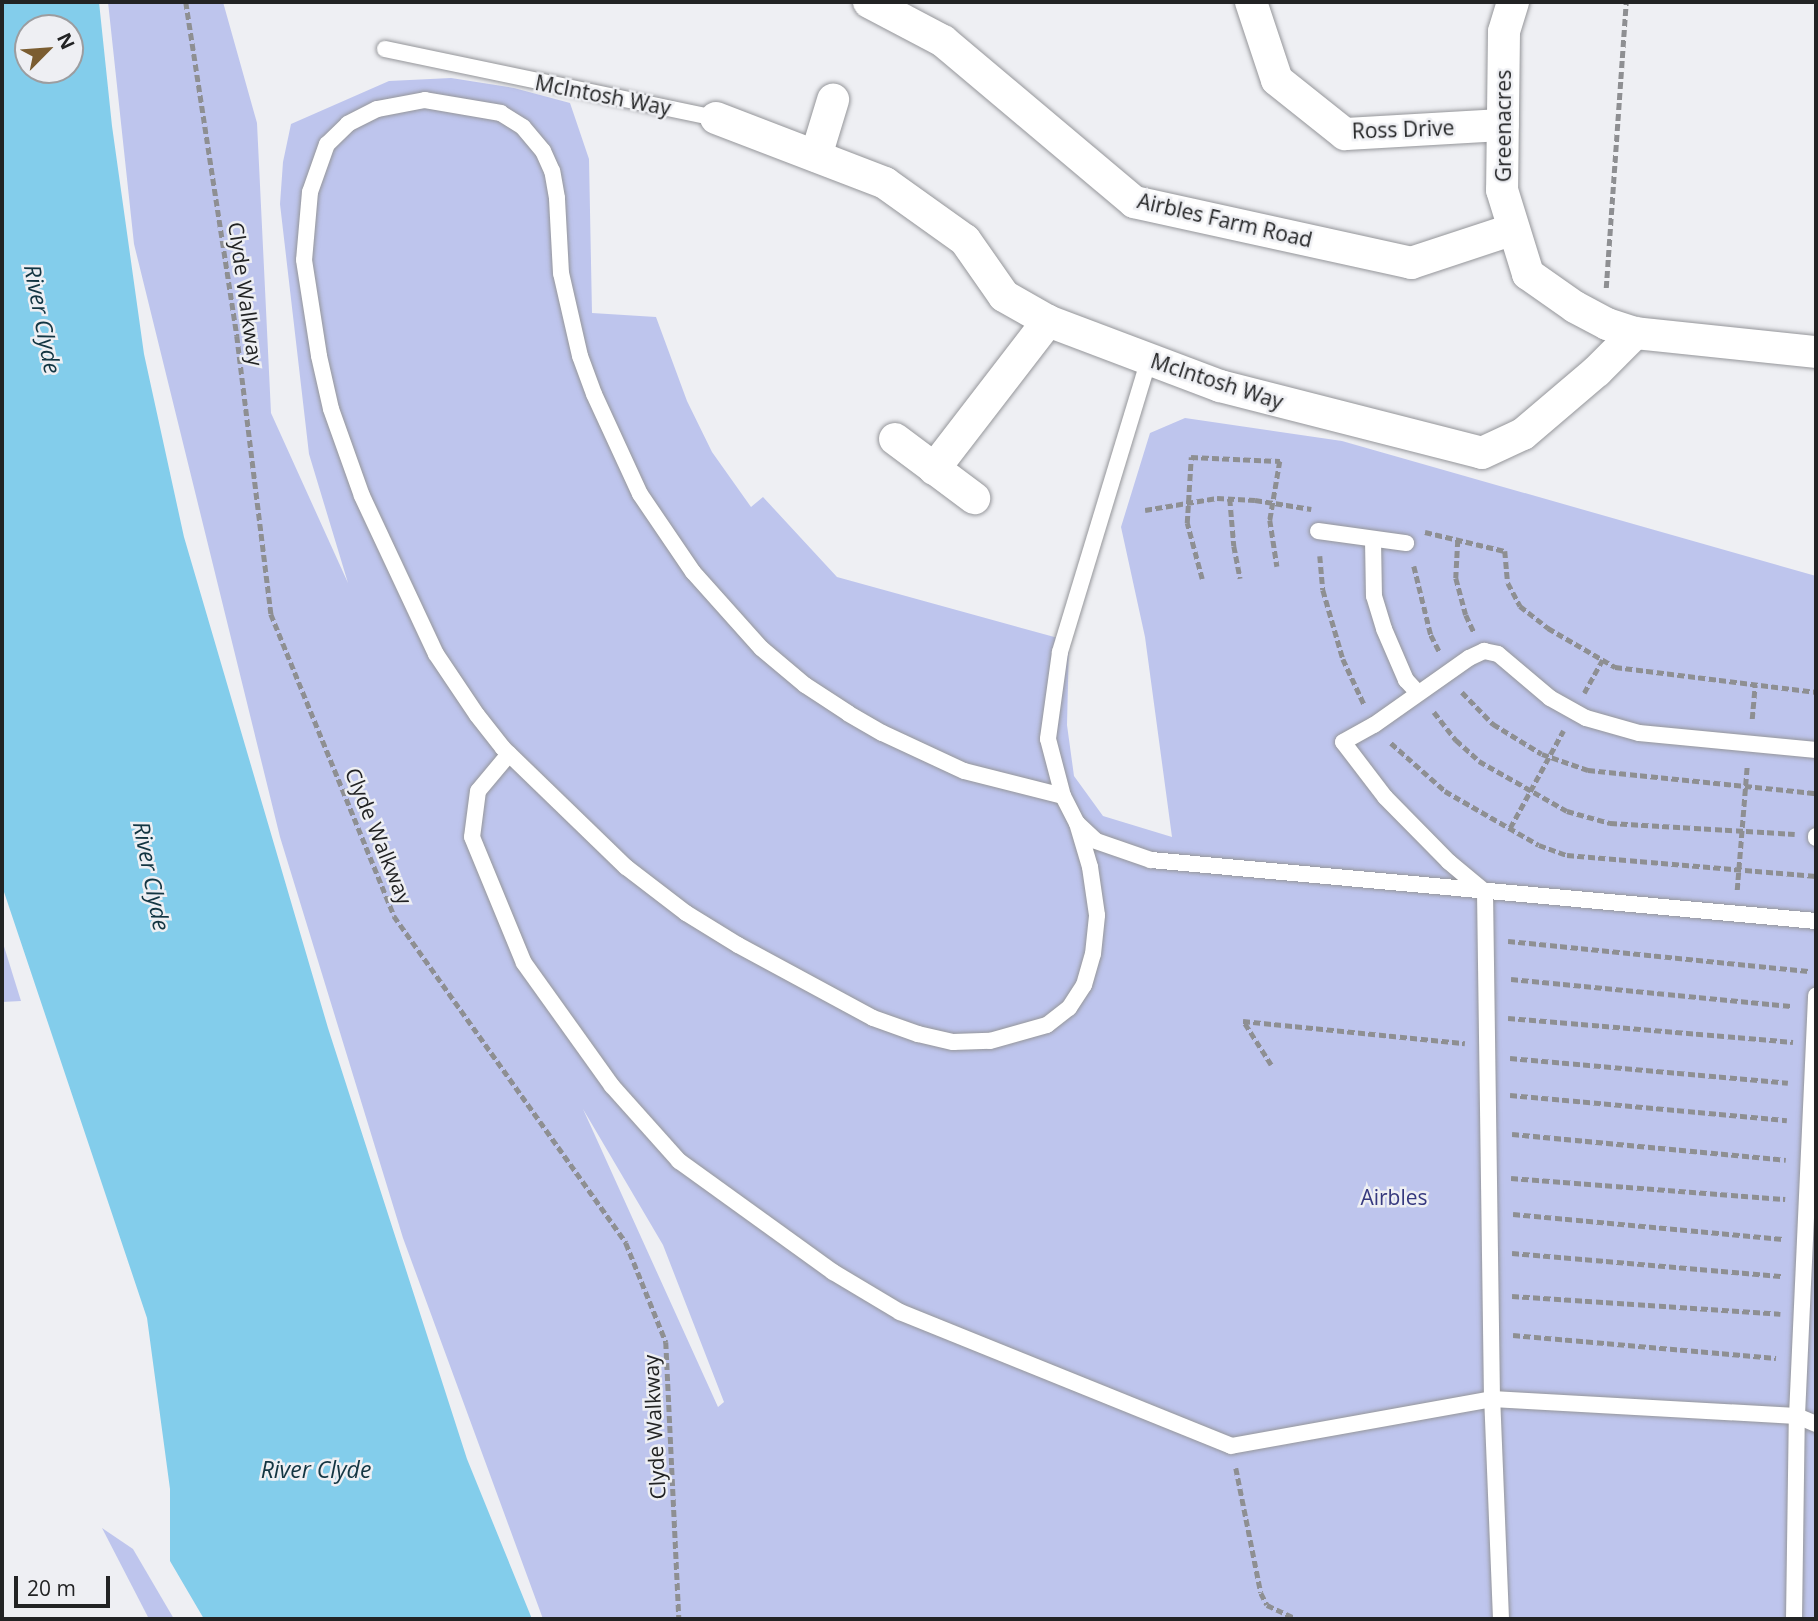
<!DOCTYPE html>
<style>
body{margin:0}
#map{position:relative;width:1818px;height:1621px;overflow:hidden;background:#eeeff3;font-family:"Open Sans",sans-serif}
div>[style]{position:absolute}
.green>*{inset:0;background:#bec5ed}
.water>*{inset:0;background:#83cdeb}
.path>*{height:4.5px;margin-top:-2.25px;transform-origin:0;background:repeating-linear-gradient(90deg,#8e8f92 0 7px,transparent 0 10.5px)}
.roads{filter:drop-shadow(0 0 2px #95969a) drop-shadow(0 0 2px #95969a)}
.service>*{height:16px;margin:-8px;padding:0 8px;transform-origin:8px;border-radius:8px;background:#fff}
.minor>*{height:32px;margin:-16px;padding:0 16px;transform-origin:16px;border-radius:16px;background:#fff}
span{translate:-50% -50%;white-space:nowrap;text-align:center;line-height:1.15;-webkit-text-stroke:5px #eeeff3;paint-order:stroke}
.street-label{font-size:21px;color:#222324}
.park-label{font-size:21px;color:#36397e}
.water-label{font-size:23px;color:#123542;font-style:italic}
.frame{position:absolute;inset:0;border:4px solid #222324;pointer-events:none}
.north{position:absolute;left:14px;top:14px;width:70px;height:70px;box-sizing:border-box;background:#eeeff3;border:2px solid #9c9da0;border-radius:50%;rotate:65deg;font-size:19px;font-weight:700;line-height:28px;text-align:center;color:#222324}
.north::after{content:'';display:block;margin:auto;width:24px;height:32px;background:#7b5d31;clip-path:polygon(50% 0,100% 100%,50% 72%,0 100%)}
.scale{position:absolute;left:14px;top:1576px;width:96px;height:32px;box-sizing:border-box;border:4px solid #222324;border-top:0;padding-left:9px;font-size:21px;line-height:24px;white-space:nowrap;color:#222324;-webkit-text-stroke:5px #eeeff3;paint-order:stroke}
</style>
<div id="map">
<div class="green">
<div style="clip-path:polygon(evenodd,108px 2px,223px 2px,257px 123px,271px 413px,348px 583px,309px 454px,280px 204px,283px 162px,291px 124px,389px 81px,451px 78px,514px 88px,570px 103px,589px 159px,592px 313px,656px 317px,687px 401px,712px 452px,751px 507px,763px 497px,837px 577px,1069px 641px,1067px 725px,1074px 776px,1103px 816px,1172px 837px,1145px 637px,1121px 527px,1150px 433px,1185px 418px,1342px 441px,1816px 576px,1816px 1619px,543px 1619px,403px 1238px,280px 837px,134px 244px,108px 2px,583px 1109px,663px 1245px,724px 1402px,718px 1407px,583px 1109px)"></div>
<div style="clip-path:polygon(2px 940px,21px 1001px,2px 1002px)"></div>
<div style="clip-path:polygon(102px 1528px,133px 1549px,174px 1619px,149px 1619px)"></div>
</div>
<div class="water">
<div style="clip-path:polygon(evenodd,2px 2px,99px 2px,112px 126px,144px 354px,184px 537px,328px 1028px,467px 1459px,532px 1619px,204px 1619px,170px 1561px,170px 1489px,147px 1318px,2px 886px,2px 2px,28px 28px,70px 28px,70px 70px,28px 70px,28px 28px)"></div>
</div>
<div class="path">
<div style="left:186px;top:2px;width:338px;rotate:81.3deg"></div>
<div style="left:237px;top:336px;width:280px;rotate:83deg"></div>
<div style="left:271px;top:614px;width:326px;rotate:67.8deg"></div>
<div style="left:394px;top:916px;width:401px;rotate:54.6deg"></div>
<div style="left:626px;top:1243px;width:107px;rotate:68deg"></div>
<div style="left:666px;top:1342px;width:277px;rotate:87.3deg"></div>
<div style="left:1606px;top:288px;width:287px;rotate:-86deg"></div>
<div style="left:1230px;top:499px;width:47px;rotate:85.1deg"></div>
<div style="left:1234px;top:546px;width:33px;rotate:79deg"></div>
<div style="left:1145px;top:510px;width:73px;rotate:-9.5deg"></div>
<div style="left:1217px;top:498px;width:38px;rotate:3deg"></div>
<div style="left:1255px;top:500px;width:57px;rotate:9.1deg"></div>
<div style="left:1425px;top:532px;width:82px;rotate:13.4deg"></div>
<div style="left:1505px;top:551px;width:32px;rotate:85deg"></div>
<div style="left:1508px;top:583px;width:26px;rotate:62deg"></div>
<div style="left:1520px;top:606px;width:36px;rotate:38deg"></div>
<div style="left:1548px;top:628px;width:78px;rotate:30.2deg"></div>
<div style="left:1615px;top:667px;width:203px;rotate:7.1deg"></div>
<div style="left:1458px;top:540px;width:38px;rotate:93deg"></div>
<div style="left:1456px;top:578px;width:38px;rotate:75deg"></div>
<div style="left:1466px;top:615px;width:19px;rotate:65deg"></div>
<div style="left:1320px;top:556px;width:34px;rotate:85deg"></div>
<div style="left:1323px;top:590px;width:72px;rotate:73.8deg"></div>
<div style="left:1343px;top:659px;width:50px;rotate:65deg"></div>
<div style="left:1414px;top:566px;width:71px;rotate:76.2deg"></div>
<div style="left:1431px;top:635px;width:18px;rotate:63deg"></div>
<div style="left:1202px;top:579px;width:58px;rotate:-105deg"></div>
<div style="left:1187px;top:523px;width:66px;rotate:-86.5deg"></div>
<div style="left:1191px;top:457px;width:89px;rotate:2.6deg"></div>
<div style="left:1280px;top:461px;width:60px;rotate:99.6deg"></div>
<div style="left:1270px;top:520px;width:47px;rotate:81.3deg"></div>
<div style="left:1462px;top:692px;width:45px;rotate:45.9deg"></div>
<div style="left:1493px;top:724px;width:57px;rotate:31.5deg"></div>
<div style="left:1542px;top:754px;width:49px;rotate:19.2deg"></div>
<div style="left:1588px;top:770px;width:229px;rotate:5.8deg"></div>
<div style="left:1584px;top:693px;width:38px;rotate:-61deg"></div>
<div style="left:1434px;top:712px;width:36px;rotate:52deg"></div>
<div style="left:1456px;top:740px;width:31px;rotate:42deg"></div>
<div style="left:1479px;top:761px;width:101px;rotate:29.6deg"></div>
<div style="left:1567px;top:811px;width:45px;rotate:15.6deg"></div>
<div style="left:1610px;top:823px;width:185px;rotate:3.4deg"></div>
<div style="left:1752px;top:719px;width:34px;rotate:-85deg"></div>
<div style="left:1391px;top:743px;width:72px;rotate:41.6deg"></div>
<div style="left:1445px;top:791px;width:108px;rotate:29.9deg"></div>
<div style="left:1539px;top:845px;width:30px;rotate:20deg"></div>
<div style="left:1567px;top:855px;width:250px;rotate:4.8deg"></div>
<div style="left:1510px;top:828px;width:111px;rotate:-61.3deg"></div>
<div style="left:1737px;top:890px;width:124px;rotate:-85.4deg"></div>
<div style="left:1508px;top:941px;width:302px;rotate:5.7deg"></div>
<div style="left:1511px;top:979px;width:281px;rotate:5.5deg"></div>
<div style="left:1508px;top:1018px;width:286px;rotate:4.8deg"></div>
<div style="left:1510px;top:1058px;width:279px;rotate:5.1deg"></div>
<div style="left:1271px;top:1065px;width:52px;rotate:-122.5deg"></div>
<div style="left:1243px;top:1021px;width:223px;rotate:5.7deg"></div>
<div style="left:1510px;top:1095px;width:278px;rotate:5.2deg"></div>
<div style="left:1512px;top:1134px;width:275px;rotate:5.4deg"></div>
<div style="left:1511px;top:1178px;width:275px;rotate:4.4deg"></div>
<div style="left:1513px;top:1214px;width:271px;rotate:5.3deg"></div>
<div style="left:1512px;top:1253px;width:271px;rotate:4.9deg"></div>
<div style="left:1512px;top:1296px;width:269px;rotate:3.8deg"></div>
<div style="left:1513px;top:1335px;width:264px;rotate:5deg"></div>
<div style="left:1236px;top:1468px;width:127px;rotate:78.7deg"></div>
<div style="left:1261px;top:1593px;width:13px;rotate:63deg"></div>
<div style="left:1267px;top:1605px;width:33px;rotate:25deg"></div>
</div>
<div class="roads">
<div class="service">
<div style="left:385px;top:49px;width:338px;rotate:11.8deg"></div>
<div style="left:1149px;top:359px;width:306px;rotate:106.9deg"></div>
<div style="left:1060px;top:652px;width:88px;rotate:97.9deg"></div>
<div style="left:1048px;top:739px;width:59px;rotate:75.3deg"></div>
<div style="left:1063px;top:796px;width:30px;rotate:63deg"></div>
<div style="left:1077px;top:823px;width:26px;rotate:43deg"></div>
<div style="left:1096px;top:841px;width:58px;rotate:19.1deg"></div>
<div style="left:1151px;top:860px;width:668px;rotate:5.24deg"></div>
<div style="left:1318px;top:531px;width:89px;rotate:7.8deg"></div>
<div style="left:1373px;top:540px;width:56px;rotate:89deg"></div>
<div style="left:1374px;top:596px;width:34px;rotate:73deg"></div>
<div style="left:1384px;top:629px;width:56px;rotate:66.7deg"></div>
<div style="left:1406px;top:680px;width:18px;rotate:47deg"></div>
<div style="left:509px;top:754px;width:48px;rotate:130deg"></div>
<div style="left:478px;top:791px;width:46px;rotate:97.4deg"></div>
<div style="left:472px;top:837px;width:136px;rotate:67.6deg"></div>
<div style="left:524px;top:963px;width:151px;rotate:54.4deg"></div>
<div style="left:612px;top:1086px;width:101px;rotate:48.2deg"></div>
<div style="left:679px;top:1161px;width:190px;rotate:35.8deg"></div>
<div style="left:833px;top:1272px;width:78px;rotate:30.8deg"></div>
<div style="left:900px;top:1312px;width:357px;rotate:22deg"></div>
<div style="left:1231px;top:1446px;width:265px;rotate:-10.2deg"></div>
<div style="left:1492px;top:1399px;width:305px;rotate:3.2deg"></div>
<div style="left:1797px;top:1416px;width:21px;rotate:23deg"></div>
<div style="left:1063px;top:796px;width:102px;rotate:-165.8deg"></div>
<div style="left:964px;top:771px;width:90px;rotate:-155.1deg"></div>
<div style="left:882px;top:733px;width:39px;rotate:-150deg"></div>
<div style="left:848px;top:713px;width:51px;rotate:-146.9deg"></div>
<div style="left:805px;top:685px;width:57px;rotate:-139.9deg"></div>
<div style="left:761px;top:648px;width:102px;rotate:-131.8deg"></div>
<div style="left:693px;top:572px;width:94px;rotate:-124.2deg"></div>
<div style="left:640px;top:494px;width:110px;rotate:-114.7deg"></div>
<div style="left:594px;top:394px;width:40px;rotate:-110.2deg"></div>
<div style="left:580px;top:356px;width:85px;rotate:-102.9deg"></div>
<div style="left:561px;top:273px;width:75px;rotate:-93.1deg"></div>
<div style="left:557px;top:198px;width:27px;rotate:-100deg"></div>
<div style="left:552px;top:171px;width:22px;rotate:-114deg"></div>
<div style="left:543px;top:151px;width:31px;rotate:-130deg"></div>
<div style="left:523px;top:127px;width:26px;rotate:-148deg"></div>
<div style="left:501px;top:113px;width:77px;rotate:-170.3deg"></div>
<div style="left:425px;top:100px;width:49px;rotate:169.4deg"></div>
<div style="left:377px;top:109px;width:33px;rotate:153deg"></div>
<div style="left:348px;top:124px;width:29px;rotate:136deg"></div>
<div style="left:327px;top:144px;width:51px;rotate:109.5deg"></div>
<div style="left:310px;top:192px;width:68px;rotate:95deg"></div>
<div style="left:304px;top:260px;width:97px;rotate:81.1deg"></div>
<div style="left:319px;top:356px;width:54px;rotate:77.2deg"></div>
<div style="left:331px;top:409px;width:92px;rotate:70.4deg"></div>
<div style="left:362px;top:496px;width:174px;rotate:64.9deg"></div>
<div style="left:436px;top:654px;width:73px;rotate:56.1deg"></div>
<div style="left:477px;top:715px;width:42px;rotate:51.8deg"></div>
<div style="left:503px;top:748px;width:171px;rotate:44.1deg"></div>
<div style="left:626px;top:867px;width:76px;rotate:37.5deg"></div>
<div style="left:686px;top:913px;width:61px;rotate:31.6deg"></div>
<div style="left:738px;top:945px;width:153px;rotate:28.4deg"></div>
<div style="left:873px;top:1018px;width:48px;rotate:19.6deg"></div>
<div style="left:918px;top:1034px;width:36px;rotate:13deg"></div>
<div style="left:953px;top:1042px;width:37px;rotate:-2deg"></div>
<div style="left:990px;top:1041px;width:59px;rotate:-15.7deg"></div>
<div style="left:1047px;top:1025px;width:28px;rotate:-38deg"></div>
<div style="left:1069px;top:1008px;width:27px;rotate:-57deg"></div>
<div style="left:1084px;top:985px;width:32px;rotate:-74deg"></div>
<div style="left:1093px;top:954px;width:39px;rotate:-84deg"></div>
<div style="left:1097px;top:915px;width:49px;rotate:-98.3deg"></div>
<div style="left:1090px;top:867px;width:46px;rotate:-106.5deg"></div>
<div style="left:1816px;top:836px;width:2px;rotate:90deg"></div>
<div style="left:1501px;top:1619px;width:220px;rotate:-92.3deg"></div>
<div style="left:1492px;top:1399px;width:507px;rotate:-90.79deg"></div>
<div style="left:1485px;top:892px;width:47px;rotate:-140.2deg"></div>
<div style="left:1449px;top:862px;width:91px;rotate:-134.6deg"></div>
<div style="left:1385px;top:797px;width:69px;rotate:-127.4deg"></div>
<div style="left:1343px;top:742px;width:35px;rotate:-29deg"></div>
<div style="left:1374px;top:725px;width:116px;rotate:-35.2deg"></div>
<div style="left:1469px;top:658px;width:17px;rotate:-25deg"></div>
<div style="left:1484px;top:651px;width:14px;rotate:12deg"></div>
<div style="left:1498px;top:654px;width:68px;rotate:40.2deg"></div>
<div style="left:1550px;top:698px;width:41px;rotate:29.1deg"></div>
<div style="left:1586px;top:718px;width:55px;rotate:15.8deg"></div>
<div style="left:1639px;top:733px;width:178px;rotate:5.5deg"></div>
<div style="left:1794px;top:1619px;width:203px;rotate:-89.2deg"></div>
<div style="left:1797px;top:1416px;width:421px;rotate:-87.4deg"></div>
</div>
<div class="minor">
<div style="left:869px;top:2px;width:84px;rotate:27.8deg"></div>
<div style="left:943px;top:41px;width:250px;rotate:40.1deg"></div>
<div style="left:1134px;top:202px;width:284px;rotate:12.4deg"></div>
<div style="left:1411px;top:263px;width:108px;rotate:-18.3deg"></div>
<div style="left:1251px;top:2px;width:82px;rotate:71.6deg"></div>
<div style="left:1277px;top:80px;width:87px;rotate:38.5deg"></div>
<div style="left:1345px;top:134px;width:158px;rotate:-3.3deg"></div>
<div style="left:1513px;top:2px;width:31px;rotate:107deg"></div>
<div style="left:1504px;top:32px;width:158px;rotate:90.7deg"></div>
<div style="left:1502px;top:190px;width:88px;rotate:72.8deg"></div>
<div style="left:1528px;top:274px;width:57px;rotate:35.1deg"></div>
<div style="left:1575px;top:307px;width:36px;rotate:28deg"></div>
<div style="left:1607px;top:324px;width:29px;rotate:18deg"></div>
<div style="left:1635px;top:333px;width:182px;rotate:6deg"></div>
<div style="left:716px;top:118px;width:181px;rotate:21deg"></div>
<div style="left:885px;top:183px;width:98px;rotate:35.5deg"></div>
<div style="left:965px;top:240px;width:68px;rotate:55.1deg"></div>
<div style="left:1004px;top:296px;width:51px;rotate:29.6deg"></div>
<div style="left:1048px;top:321px;width:184px;rotate:20.7deg"></div>
<div style="left:1220px;top:386px;width:270px;rotate:14.3deg"></div>
<div style="left:1482px;top:453px;width:45px;rotate:-24.9deg"></div>
<div style="left:1523px;top:434px;width:97px;rotate:-40.4deg"></div>
<div style="left:1597px;top:371px;width:54px;rotate:-45deg"></div>
<div style="left:816px;top:156px;width:59px;rotate:-73.1deg"></div>
<div style="left:895px;top:439px;width:99px;rotate:36.8deg"></div>
<div style="left:934px;top:469px;width:187px;rotate:-52.4deg"></div>
</div>
</div>
<div class="street-label">
<span style="left:603px;top:95px;rotate:11deg">McIntosh Way</span>
<span style="left:1503px;top:126px;rotate:-90deg">Greenacres</span>
<span style="left:1403px;top:129px;rotate:-2deg">Ross Drive</span>
<span style="left:1225px;top:220px;rotate:13deg">Airbles Farm Road</span>
<span style="left:246px;top:294px;rotate:82deg">Clyde Walkway</span>
<span style="left:1217px;top:381px;rotate:18deg">McIntosh Way</span>
<span style="left:379px;top:836px;rotate:68deg">Clyde Walkway</span>
<span style="left:654px;top:1427px;rotate:-93deg">Clyde Walkway</span>
</div>
<div class="park-label">
<span style="left:1394px;top:1197px">Airbles</span>
</div>
<div class="water-label">
<span style="left:43px;top:319px;rotate:79deg">River Clyde</span>
<span style="left:152px;top:876px;rotate:79deg">River Clyde</span>
<span style="left:316px;top:1469px">River Clyde</span>
</div>
<div class="frame"></div>
<div class="north">N</div>
<div class="scale">20 m</div>
</div>
